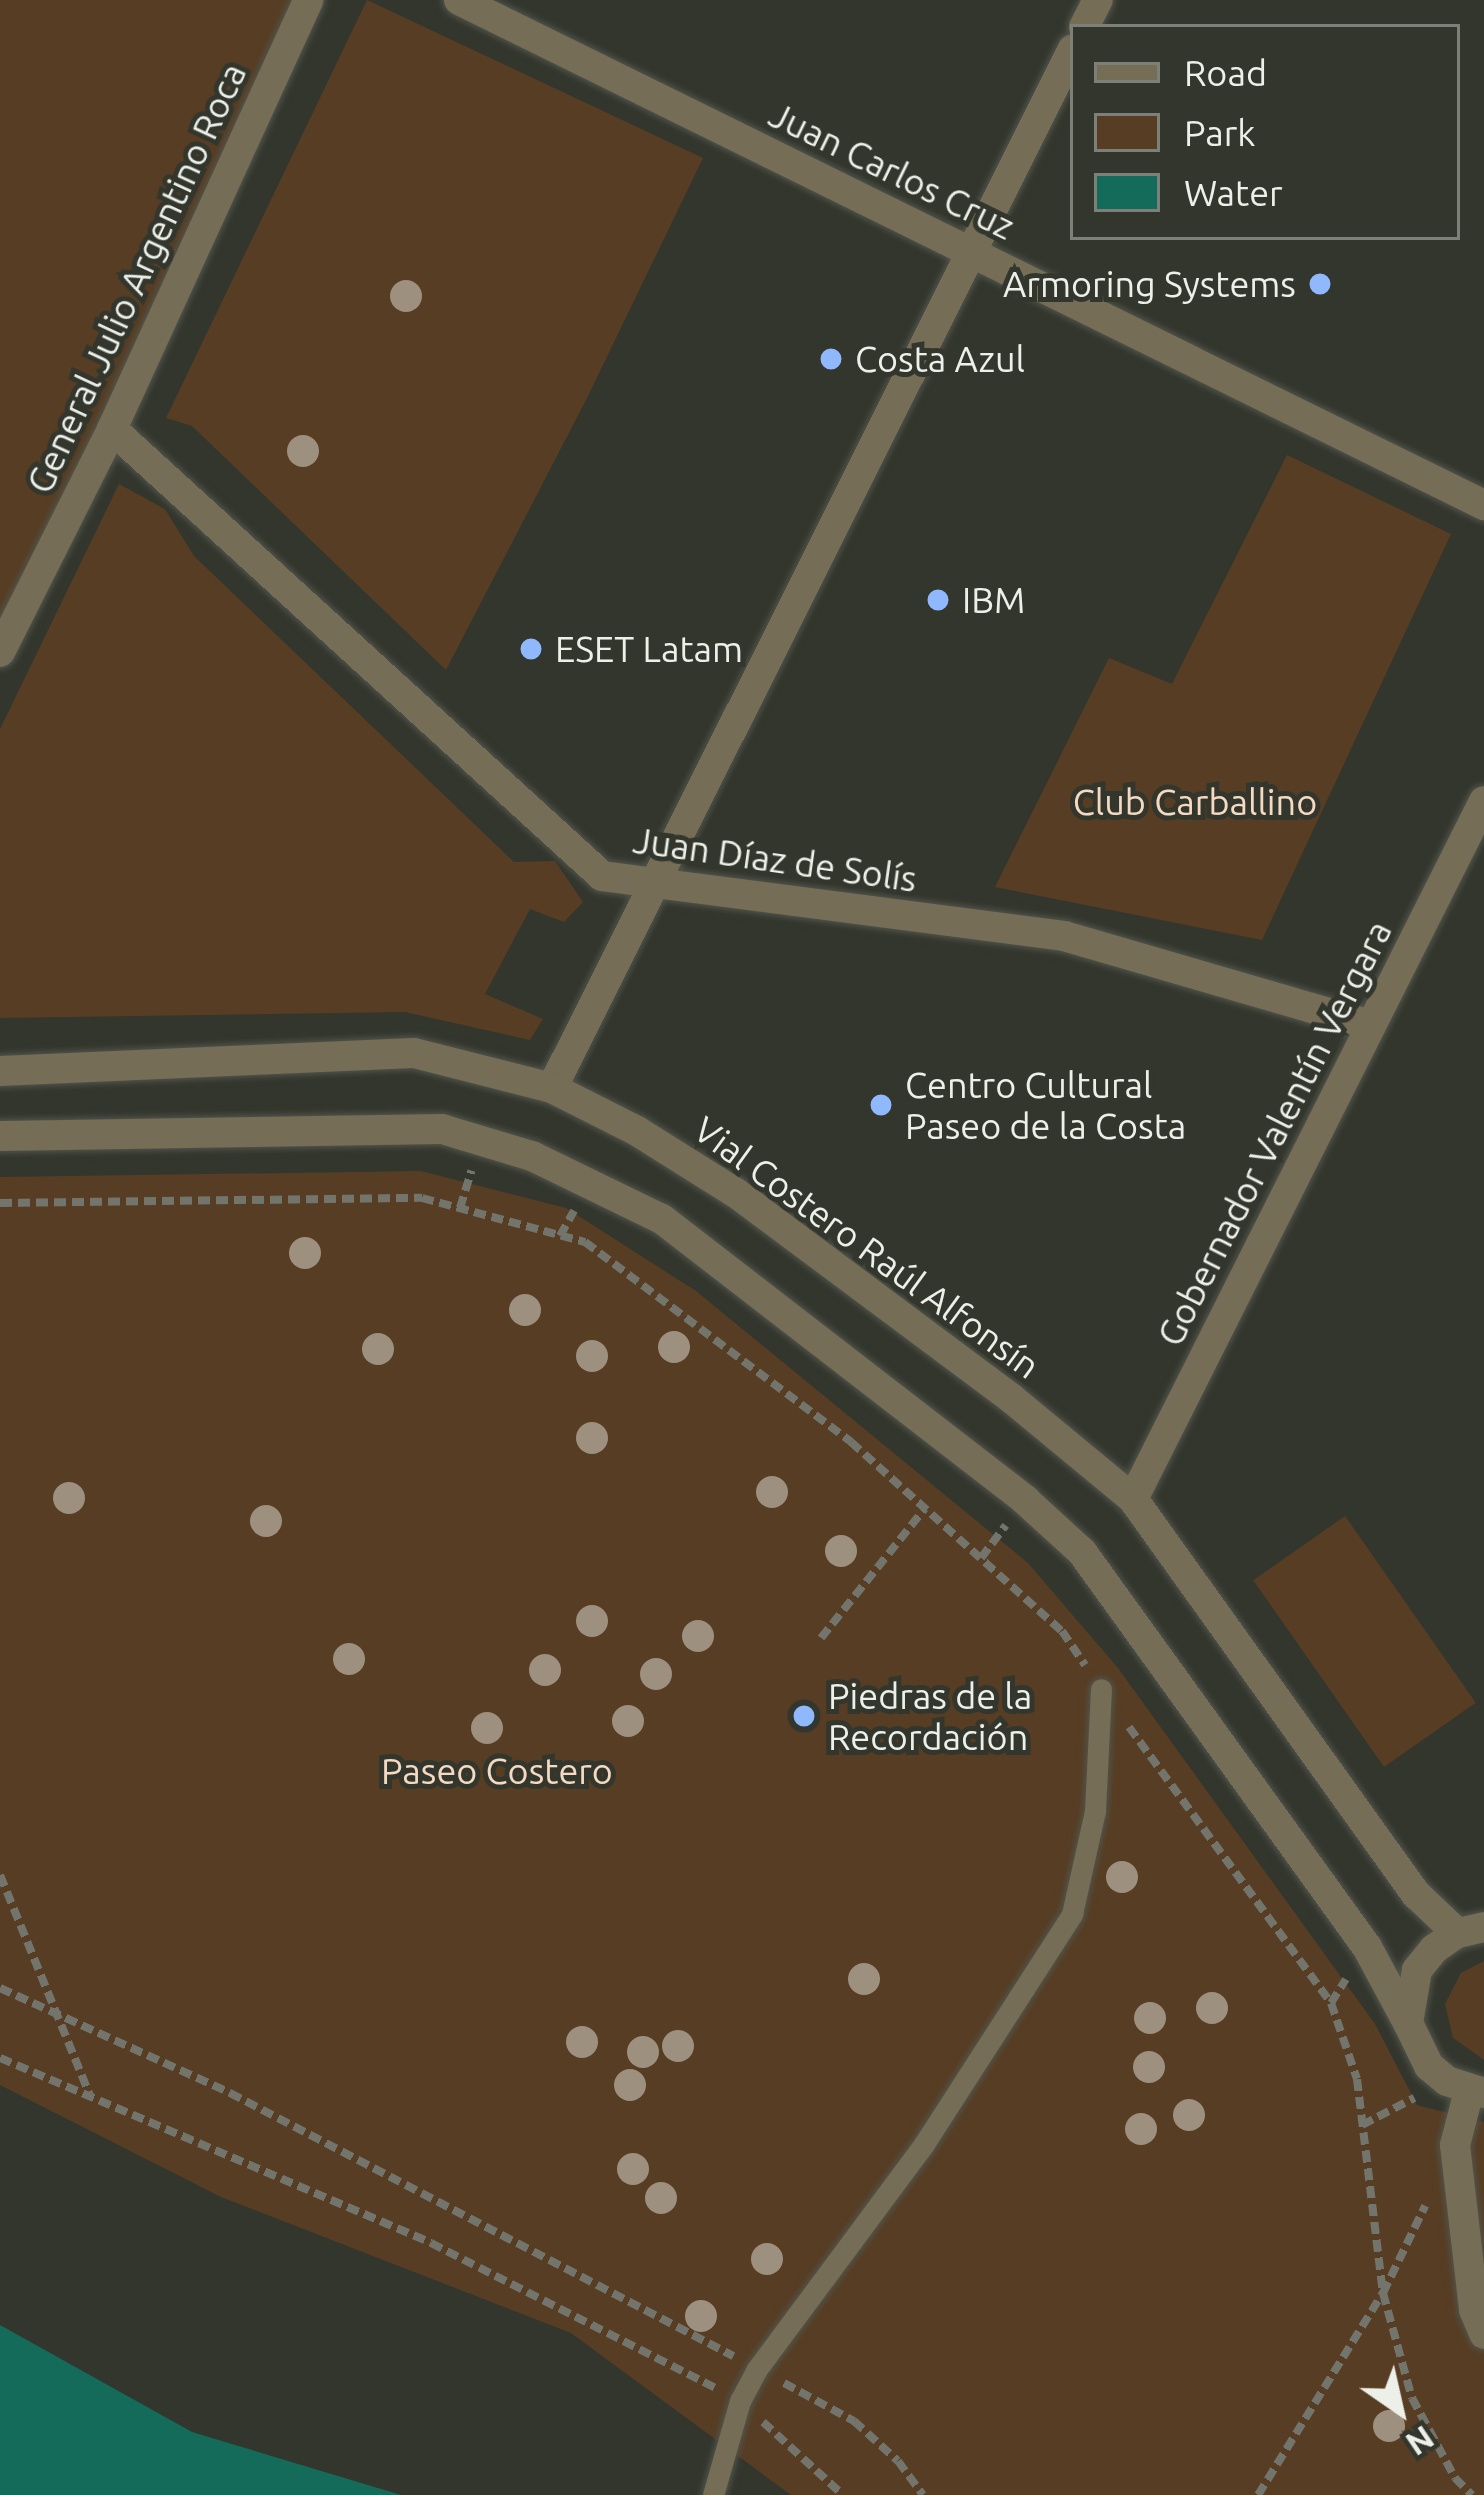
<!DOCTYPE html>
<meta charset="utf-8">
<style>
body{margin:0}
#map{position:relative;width:1484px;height:2495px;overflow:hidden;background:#33362d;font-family:Ubuntu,sans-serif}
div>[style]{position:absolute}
.green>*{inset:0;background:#573d23;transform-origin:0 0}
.water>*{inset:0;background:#156b5a}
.path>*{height:8px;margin-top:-4px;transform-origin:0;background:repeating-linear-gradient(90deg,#73756d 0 12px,transparent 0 18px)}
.roads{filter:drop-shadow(0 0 3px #51544b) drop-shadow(0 0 3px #51544b)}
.service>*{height:21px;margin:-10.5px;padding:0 10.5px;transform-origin:10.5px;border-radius:10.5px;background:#756d55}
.pedestrian>*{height:30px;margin:-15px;padding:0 15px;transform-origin:15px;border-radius:15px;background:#756d55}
.minor>*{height:30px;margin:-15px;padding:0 15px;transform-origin:15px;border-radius:15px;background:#756d55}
.tertiary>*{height:30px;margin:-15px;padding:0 15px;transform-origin:15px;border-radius:15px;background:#756d55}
.trees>*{width:32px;height:32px;margin:-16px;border-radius:50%;background:#9e907e}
.dots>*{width:33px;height:33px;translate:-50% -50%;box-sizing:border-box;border:6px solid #33362d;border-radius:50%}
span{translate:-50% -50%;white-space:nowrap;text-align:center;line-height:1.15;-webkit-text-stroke:10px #33362d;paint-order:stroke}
.street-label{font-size:36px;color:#edefe9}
.poi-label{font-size:36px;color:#edefe9}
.right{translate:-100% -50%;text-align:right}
.left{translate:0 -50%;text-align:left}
.park-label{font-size:36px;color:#f5dac1}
.legend{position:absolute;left:1070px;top:24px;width:390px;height:216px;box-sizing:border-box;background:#33362d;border:3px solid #7d8078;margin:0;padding:15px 21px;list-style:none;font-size:36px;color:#edefe9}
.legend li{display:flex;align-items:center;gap:24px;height:60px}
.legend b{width:60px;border:3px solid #7d8078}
.north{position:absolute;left:1340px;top:2351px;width:120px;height:120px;-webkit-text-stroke:9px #33362d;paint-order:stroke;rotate:146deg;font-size:33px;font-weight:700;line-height:48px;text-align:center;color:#edefe9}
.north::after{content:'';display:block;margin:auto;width:42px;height:54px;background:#edefe9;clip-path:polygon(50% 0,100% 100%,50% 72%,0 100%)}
</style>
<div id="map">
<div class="green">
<div style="clip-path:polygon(0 0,307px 0,0 638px)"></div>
<div style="clip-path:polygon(367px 0,703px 158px,587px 398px,446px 670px,192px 426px,166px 418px)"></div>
<div style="clip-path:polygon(1287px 455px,1451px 534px,1262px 940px,995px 887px,1109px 658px,1172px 684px)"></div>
<div style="clip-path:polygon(119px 484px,165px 509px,194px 556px,514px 862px,555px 861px,583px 902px,564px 922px,530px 909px,485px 994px,543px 1019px,530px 1040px,405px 1012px,0 1018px,0 729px)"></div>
<div style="clip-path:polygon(421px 1171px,566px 1208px,696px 1291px,1028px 1563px,1118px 1668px,1375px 2024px,1417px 2105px,1484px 2122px,1484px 2495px,791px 2495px,571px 2333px,221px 2197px,0 2085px,0 1177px)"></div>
<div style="left:1345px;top:1516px;width:228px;height:112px;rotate:55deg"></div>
<div style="clip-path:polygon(1484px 1961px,1484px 2060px,1453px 2038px,1445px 2004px,1461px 1973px)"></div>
</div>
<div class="water">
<div style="clip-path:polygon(0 2325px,192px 2432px,401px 2495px,0 2495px)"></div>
</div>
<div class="path">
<div style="left:0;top:1203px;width:422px;rotate:-0.7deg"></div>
<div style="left:422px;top:1198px;width:169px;rotate:15.1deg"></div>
<div style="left:585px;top:1242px;width:333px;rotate:36.9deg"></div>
<div style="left:851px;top:1442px;width:283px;rotate:41.9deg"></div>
<div style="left:1062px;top:1631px;width:41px;rotate:55.9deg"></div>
<div style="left:460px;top:1208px;width:39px;rotate:-73deg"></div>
<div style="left:560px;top:1236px;width:29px;rotate:-61deg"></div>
<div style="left:981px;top:1558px;width:41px;rotate:-52.9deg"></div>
<div style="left:821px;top:1638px;width:166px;rotate:-51.3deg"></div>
<div style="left:1129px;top:1727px;width:342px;rotate:53.8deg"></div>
<div style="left:1331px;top:2003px;width:80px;rotate:71.1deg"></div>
<div style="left:1357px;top:2079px;width:216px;rotate:83.1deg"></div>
<div style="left:1383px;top:2293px;width:109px;rotate:74.6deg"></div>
<div style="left:1412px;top:2398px;width:91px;rotate:61.7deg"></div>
<div style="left:1455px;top:2478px;width:24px;rotate:45deg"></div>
<div style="left:0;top:1875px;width:239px;rotate:67.8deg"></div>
<div style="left:0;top:1988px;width:253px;rotate:24.5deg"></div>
<div style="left:230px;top:2093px;width:568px;rotate:27.6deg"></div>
<div style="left:1331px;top:2003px;width:28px;rotate:-58deg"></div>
<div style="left:0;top:2058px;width:469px;rotate:23.2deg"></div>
<div style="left:431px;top:2243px;width:321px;rotate:27deg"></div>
<div style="left:1362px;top:2125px;width:59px;rotate:-27.4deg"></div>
<div style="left:784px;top:2383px;width:80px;rotate:28.5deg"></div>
<div style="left:854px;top:2421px;width:59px;rotate:42.3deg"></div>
<div style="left:898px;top:2461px;width:42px;rotate:53.7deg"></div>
<div style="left:763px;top:2422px;width:108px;rotate:42.4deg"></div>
<div style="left:1258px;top:2495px;width:238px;rotate:-58.3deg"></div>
<div style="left:1383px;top:2293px;width:97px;rotate:-64.2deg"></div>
</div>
<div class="roads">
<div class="service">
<div style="left:713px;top:2495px;width:98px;rotate:-74deg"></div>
<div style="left:740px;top:2401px;width:36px;rotate:-62deg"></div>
<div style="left:757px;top:2369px;width:280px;rotate:-53.4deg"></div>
<div style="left:924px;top:2144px;width:274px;rotate:-57.2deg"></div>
<div style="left:1072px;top:1914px;width:106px;rotate:-77.4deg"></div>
<div style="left:1095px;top:1811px;width:122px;rotate:-87.2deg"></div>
</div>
<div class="pedestrian">
<div style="left:1469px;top:2091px;width:56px;rotate:104.5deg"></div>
<div style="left:1455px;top:2145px;width:166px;rotate:83.4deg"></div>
<div style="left:1474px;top:2310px;width:26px;rotate:67deg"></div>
</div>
<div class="minor">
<div style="left:459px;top:0;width:1143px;rotate:26.23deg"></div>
<div style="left:1084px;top:27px;width:30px;rotate:-63deg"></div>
<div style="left:112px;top:429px;width:663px;rotate:42.37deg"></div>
<div style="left:602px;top:876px;width:466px;rotate:7.4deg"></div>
<div style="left:1064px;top:936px;width:320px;rotate:16.2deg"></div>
<div style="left:552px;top:1088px;width:1162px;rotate:-63.37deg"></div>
<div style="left:1133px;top:1499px;width:781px;rotate:-63.3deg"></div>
</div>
<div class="tertiary">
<div style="left:0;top:652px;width:250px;rotate:-63.3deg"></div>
<div style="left:112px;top:429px;width:472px;rotate:-65.4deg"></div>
<div style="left:0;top:1071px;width:414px;rotate:-2.5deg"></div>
<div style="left:414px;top:1053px;width:142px;rotate:14.2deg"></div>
<div style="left:552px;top:1088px;width:95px;rotate:26.8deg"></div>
<div style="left:637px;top:1131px;width:117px;rotate:32.1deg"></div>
<div style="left:736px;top:1193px;width:343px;rotate:36.7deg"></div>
<div style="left:1011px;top:1398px;width:158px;rotate:39.6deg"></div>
<div style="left:1133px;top:1499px;width:487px;rotate:54.4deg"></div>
<div style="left:1417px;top:1895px;width:55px;rotate:43.5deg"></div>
<div style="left:0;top:1136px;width:442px;rotate:-0.9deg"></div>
<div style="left:442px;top:1129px;width:94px;rotate:16.7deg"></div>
<div style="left:532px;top:1156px;width:144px;rotate:25.9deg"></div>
<div style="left:662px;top:1219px;width:459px;rotate:37.7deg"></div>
<div style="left:1025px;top:1500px;width:77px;rotate:42.4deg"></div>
<div style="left:1082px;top:1552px;width:487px;rotate:54.2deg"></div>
<div style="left:1367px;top:1947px;width:86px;rotate:61.7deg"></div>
<div style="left:1484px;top:1927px;width:28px;rotate:167deg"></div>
<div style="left:1457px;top:1933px;width:28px;rotate:145deg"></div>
<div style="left:1434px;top:1949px;width:27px;rotate:129deg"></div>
<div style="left:1417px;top:1970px;width:54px;rotate:99.6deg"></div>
<div style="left:1408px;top:2023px;width:48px;rotate:64deg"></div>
<div style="left:1429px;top:2066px;width:23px;rotate:40deg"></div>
<div style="left:1447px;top:2081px;width:39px;rotate:18deg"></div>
</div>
</div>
<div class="trees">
<div style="left:406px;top:296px"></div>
<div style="left:303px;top:451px"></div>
<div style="left:305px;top:1253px"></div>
<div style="left:525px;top:1310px"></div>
<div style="left:674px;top:1347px"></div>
<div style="left:378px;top:1349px"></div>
<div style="left:592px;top:1356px"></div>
<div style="left:592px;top:1438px"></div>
<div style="left:772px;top:1492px"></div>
<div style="left:69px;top:1498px"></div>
<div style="left:266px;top:1521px"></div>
<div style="left:841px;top:1551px"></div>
<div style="left:592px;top:1621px"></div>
<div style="left:698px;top:1636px"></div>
<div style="left:349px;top:1659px"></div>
<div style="left:545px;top:1670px"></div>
<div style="left:656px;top:1674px"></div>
<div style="left:628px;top:1721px"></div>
<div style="left:487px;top:1728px"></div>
<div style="left:1122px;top:1877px"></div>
<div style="left:864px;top:1979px"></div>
<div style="left:1212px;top:2008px"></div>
<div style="left:1150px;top:2018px"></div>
<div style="left:582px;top:2042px"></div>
<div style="left:678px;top:2046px"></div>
<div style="left:643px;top:2052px"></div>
<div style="left:1149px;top:2067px"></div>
<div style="left:630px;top:2085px"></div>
<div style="left:1189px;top:2115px"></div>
<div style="left:1141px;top:2129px"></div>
<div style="left:633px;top:2169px"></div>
<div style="left:661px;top:2198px"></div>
<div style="left:767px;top:2259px"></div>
<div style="left:701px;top:2316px"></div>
<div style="left:1389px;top:2426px"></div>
</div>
<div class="dots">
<div style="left:1320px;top:284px;background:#8fb8fd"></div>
<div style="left:831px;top:359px;background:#8fb8fd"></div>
<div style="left:938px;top:600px;background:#8fb8fd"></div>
<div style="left:531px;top:649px;background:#8fb8fd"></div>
<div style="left:881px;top:1105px;background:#8fb8fd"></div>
<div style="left:804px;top:1716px;background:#8fb8fd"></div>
</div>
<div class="street-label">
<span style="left:892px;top:170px;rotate:26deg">Juan Carlos Cruz</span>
<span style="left:136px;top:278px;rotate:-65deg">General Julio Argentino Roca</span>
<span style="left:775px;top:859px;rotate:8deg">Juan Díaz de Solís</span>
<span style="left:1274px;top:1133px;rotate:-63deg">Gobernador Valentín Vergara</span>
<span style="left:867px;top:1247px;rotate:36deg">Vial Costero Raúl Alfonsín</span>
</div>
<div class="poi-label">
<span class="right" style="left:1296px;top:284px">Armoring Systems</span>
<span class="left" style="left:855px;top:359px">Costa Azul</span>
<span class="left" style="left:962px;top:600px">IBM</span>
<span class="left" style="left:555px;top:649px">ESET Latam</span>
<span class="left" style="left:905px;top:1105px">Centro Cultural<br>Paseo de la Costa</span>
<span class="left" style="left:828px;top:1716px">Piedras de la<br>Recordación</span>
</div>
<div class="park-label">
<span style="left:1195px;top:802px">Club Carballino</span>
<span style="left:497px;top:1771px">Paseo Costero</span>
</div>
<ul class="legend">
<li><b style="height:15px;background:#756d55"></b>Road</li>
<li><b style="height:33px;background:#573d23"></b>Park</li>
<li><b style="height:33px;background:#156b5a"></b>Water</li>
</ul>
<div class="north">N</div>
</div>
